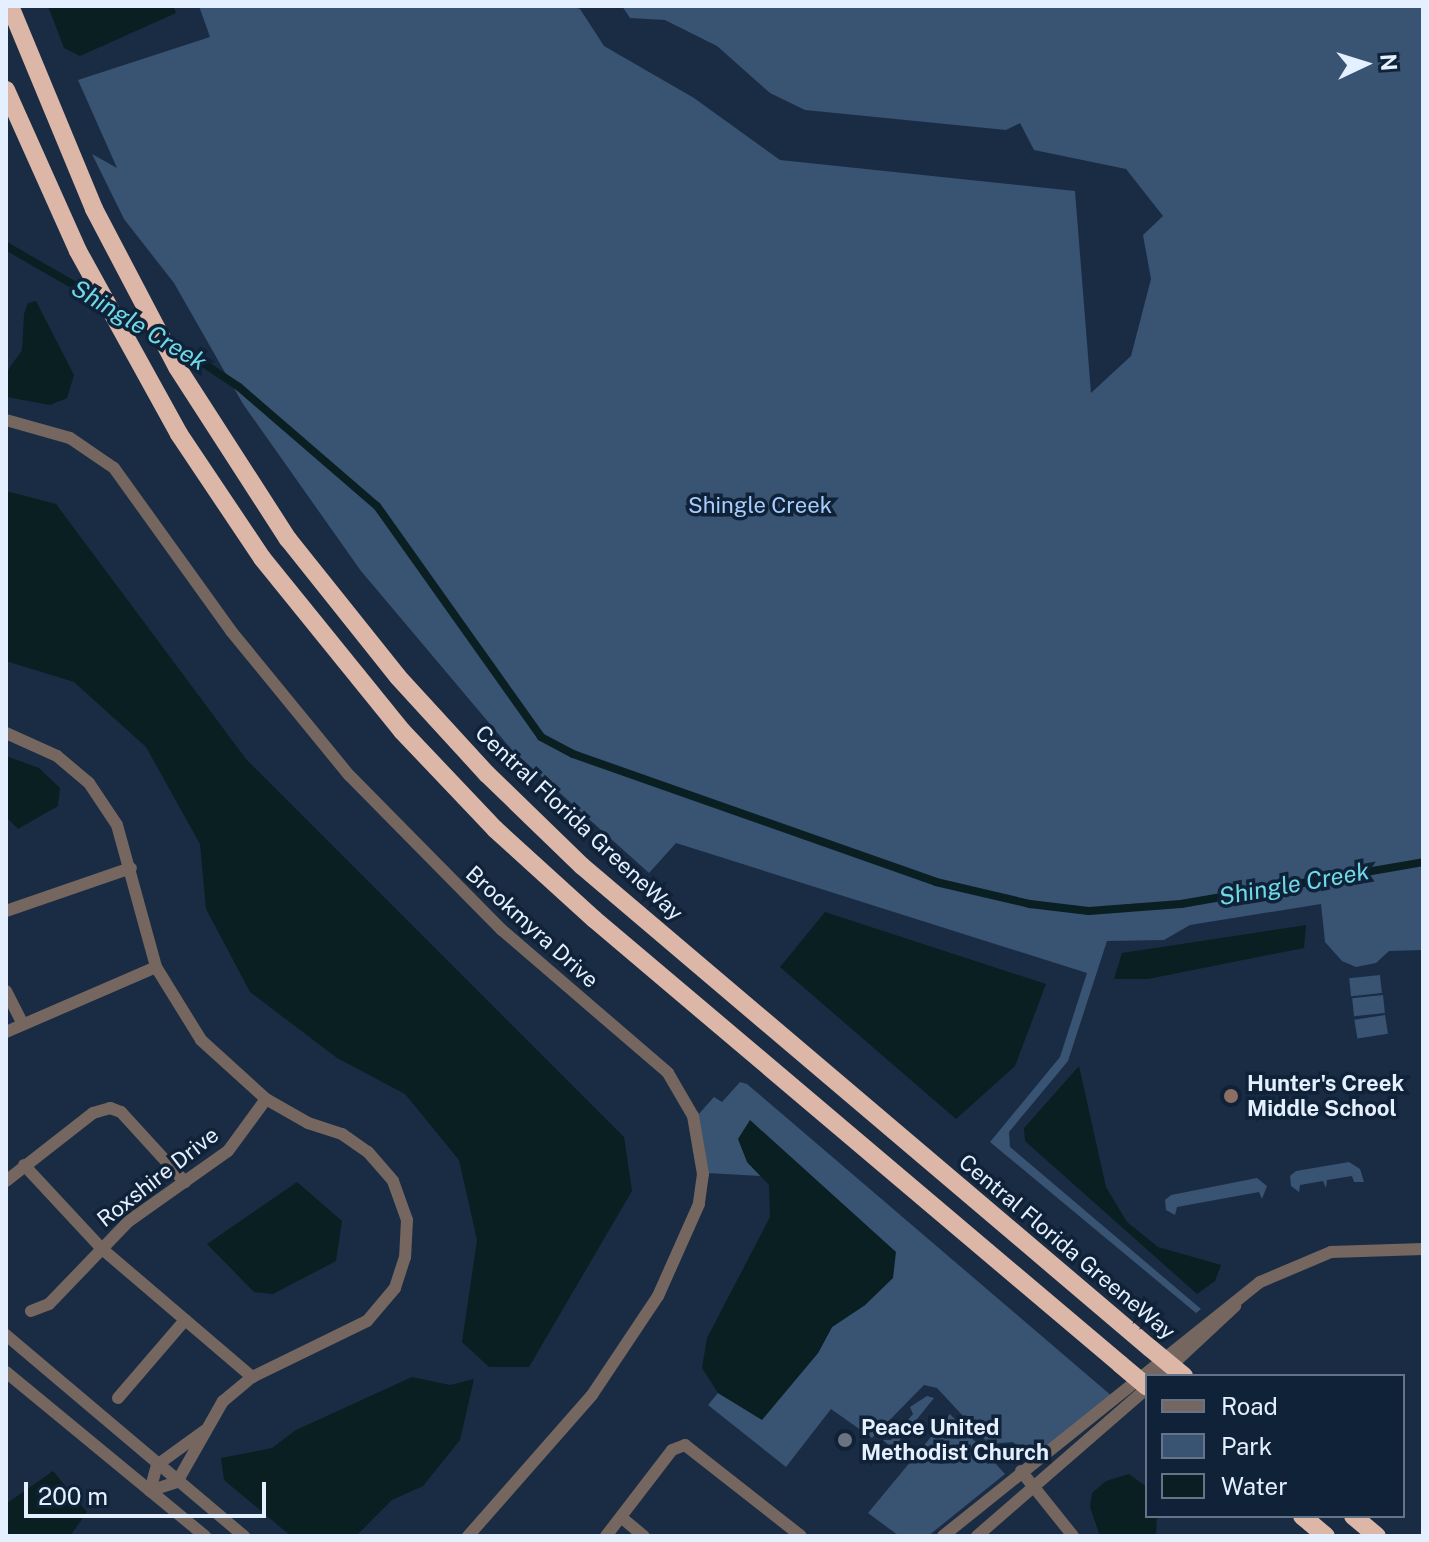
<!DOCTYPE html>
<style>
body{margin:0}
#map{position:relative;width:1429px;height:1542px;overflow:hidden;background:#1a2c43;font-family:"Public Sans",sans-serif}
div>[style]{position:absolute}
.green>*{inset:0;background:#395373;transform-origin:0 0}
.water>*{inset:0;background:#091f22}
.canal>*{height:8px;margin:-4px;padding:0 4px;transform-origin:4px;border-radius:4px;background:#091f22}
.minor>*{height:12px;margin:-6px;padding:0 6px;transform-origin:6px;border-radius:6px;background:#75665f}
.highway>*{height:18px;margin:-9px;padding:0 9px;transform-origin:9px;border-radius:9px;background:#dcb7a7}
.highway-bridge>*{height:18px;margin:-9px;padding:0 9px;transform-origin:9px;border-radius:9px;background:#dcb7a7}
.dots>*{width:22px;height:22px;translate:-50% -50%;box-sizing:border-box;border:4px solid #102238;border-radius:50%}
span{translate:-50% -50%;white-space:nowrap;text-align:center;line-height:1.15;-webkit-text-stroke:7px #102238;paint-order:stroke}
.park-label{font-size:22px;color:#a8cdfe}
.street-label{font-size:22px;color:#e4efff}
.poi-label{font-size:22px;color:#e4efff;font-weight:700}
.left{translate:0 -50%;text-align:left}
.water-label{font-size:24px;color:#6fdae7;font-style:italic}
.frame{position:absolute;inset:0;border:8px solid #e4efff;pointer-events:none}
.legend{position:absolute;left:1145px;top:1374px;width:260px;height:144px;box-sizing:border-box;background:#102238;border:2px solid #657488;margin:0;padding:10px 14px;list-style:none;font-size:24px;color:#e4efff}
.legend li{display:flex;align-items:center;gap:16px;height:40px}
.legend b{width:40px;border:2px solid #657488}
.north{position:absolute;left:1325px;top:24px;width:80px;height:80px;-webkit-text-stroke:6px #102238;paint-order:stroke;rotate:86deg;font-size:22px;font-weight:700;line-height:32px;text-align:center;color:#e4efff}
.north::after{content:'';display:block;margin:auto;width:28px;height:36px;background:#e4efff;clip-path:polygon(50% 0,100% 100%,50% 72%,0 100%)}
.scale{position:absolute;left:24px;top:1482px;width:242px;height:36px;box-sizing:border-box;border:4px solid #e4efff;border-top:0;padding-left:10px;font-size:24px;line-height:28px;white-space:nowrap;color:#e4efff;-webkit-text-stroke:6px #102238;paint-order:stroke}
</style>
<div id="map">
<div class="green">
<div style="clip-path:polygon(199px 6px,571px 6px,580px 9px,604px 46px,694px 98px,780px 160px,1075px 191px,1091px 393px,1131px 356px,1151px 279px,1143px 235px,1163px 216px,1126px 169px,1034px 150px,1020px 123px,1006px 130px,805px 110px,770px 93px,717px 46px,665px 20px,630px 18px,622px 6px,1423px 6px,1423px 950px,1389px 951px,1376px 963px,1356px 967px,1342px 961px,1325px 942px,1321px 904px,1190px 925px,1164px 940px,1107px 941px,1068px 1061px,1009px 1132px,1010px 1147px,1201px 1309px,1196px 1313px,990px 1142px,1060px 1057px,1087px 973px,676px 843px,649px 873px,512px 750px,361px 571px,243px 404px,174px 283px,124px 219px,92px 154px,117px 168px,78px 80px,210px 37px)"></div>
<div style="left:1380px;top:975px;width:18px;height:31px;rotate:84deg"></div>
<div style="left:1383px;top:995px;width:18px;height:31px;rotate:84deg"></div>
<div style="left:1385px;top:1015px;width:19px;height:31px;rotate:81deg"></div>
<div style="clip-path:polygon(740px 1082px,747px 1084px,1113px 1397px,1034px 1460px,1013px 1442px,989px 1444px,937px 1388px,924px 1385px,872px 1438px,831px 1409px,786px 1467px,708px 1405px,718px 1393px,762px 1419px,818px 1353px,832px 1327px,865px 1305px,892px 1278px,747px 1162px,761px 1176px,707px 1173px,697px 1116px,714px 1097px,722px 1102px)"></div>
<div style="clip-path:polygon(1349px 1162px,1360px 1169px,1364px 1182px,1354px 1182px,1352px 1176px,1327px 1180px,1326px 1188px,1323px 1181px,1300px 1185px,1299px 1192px,1291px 1186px,1290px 1176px,1296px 1171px)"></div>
<div style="clip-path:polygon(1257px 1178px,1267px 1186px,1262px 1199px,1259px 1192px,1177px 1207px,1175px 1215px,1166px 1210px,1165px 1200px,1171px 1195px)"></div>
<div style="clip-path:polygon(927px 1396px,934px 1398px,893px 1449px,883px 1440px,891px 1440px,913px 1414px,910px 1407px)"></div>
<div style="clip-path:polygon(950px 1414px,1005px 1474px,928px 1536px,899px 1536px,868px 1513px)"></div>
</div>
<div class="water">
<div style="clip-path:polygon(48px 6px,173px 6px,176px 13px,80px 56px,64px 48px)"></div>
<div style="clip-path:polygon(36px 301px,74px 375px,67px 398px,50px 405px,6px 397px,6px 373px,22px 350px,24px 314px,28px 303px)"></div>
<div style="clip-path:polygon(6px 491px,56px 504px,246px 759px,624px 1137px,632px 1191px,529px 1367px,489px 1367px,462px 1342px,477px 1240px,459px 1160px,405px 1094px,337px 1058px,250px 992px,206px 909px,200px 844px,146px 747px,74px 682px,6px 661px)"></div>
<div style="clip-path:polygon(6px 756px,39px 768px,60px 788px,58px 806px,18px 829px,6px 817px)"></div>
<div style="clip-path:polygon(825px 912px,1046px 984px,1015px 1066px,956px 1119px,780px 967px)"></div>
<div style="clip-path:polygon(1306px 925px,1304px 948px,1148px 979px,1114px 979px,1122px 953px)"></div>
<div style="clip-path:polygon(1079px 1066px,1106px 1187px,1127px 1222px,1158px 1247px,1221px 1265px,1215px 1281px,1197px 1294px,1025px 1141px,1024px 1128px)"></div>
<div style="clip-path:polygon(750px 1120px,896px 1252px,893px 1278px,865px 1305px,832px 1327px,818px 1353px,762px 1420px,718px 1393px,702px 1368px,707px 1338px,770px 1217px,769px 1185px,747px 1162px,738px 1139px)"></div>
<div style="clip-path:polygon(297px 1182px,342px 1221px,336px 1261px,273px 1294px,254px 1292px,207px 1244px)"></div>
<div style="clip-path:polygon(412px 1377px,450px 1385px,474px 1379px,460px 1440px,423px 1486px,392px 1500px,356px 1536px,291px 1536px,224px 1480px,221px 1458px,272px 1448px,296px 1430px)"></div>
<div style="clip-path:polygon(53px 1471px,87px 1512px,70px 1536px,6px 1536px,6px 1504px)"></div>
<div style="clip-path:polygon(1129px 1474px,1147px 1487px,1147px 1516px,1157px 1516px,1156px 1536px,1100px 1536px,1090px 1507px,1092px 1493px,1106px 1481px)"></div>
</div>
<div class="canal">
<div style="left:6px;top:246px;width:108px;rotate:29.9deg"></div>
<div style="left:115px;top:309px;width:47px;rotate:31deg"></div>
<div style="left:167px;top:339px;width:87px;rotate:33.7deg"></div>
<div style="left:239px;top:387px;width:182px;rotate:40.8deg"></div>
<div style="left:377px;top:506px;width:283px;rotate:54.6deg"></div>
<div style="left:541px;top:737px;width:36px;rotate:28deg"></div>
<div style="left:573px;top:754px;width:385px;rotate:19.4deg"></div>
<div style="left:936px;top:882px;width:97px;rotate:13.2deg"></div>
<div style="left:1030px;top:904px;width:59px;rotate:6.8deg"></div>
<div style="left:1089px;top:911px;width:92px;rotate:-4.4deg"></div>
<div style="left:1181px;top:904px;width:246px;rotate:-9.8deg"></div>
</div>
<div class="minor">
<div style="left:6px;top:420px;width:66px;rotate:15.7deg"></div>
<div style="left:70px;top:438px;width:53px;rotate:34.3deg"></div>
<div style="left:114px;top:468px;width:201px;rotate:54.3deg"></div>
<div style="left:231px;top:631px;width:186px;rotate:50.7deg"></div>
<div style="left:349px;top:775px;width:218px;rotate:45.4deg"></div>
<div style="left:502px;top:930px;width:219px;rotate:40.7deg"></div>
<div style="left:668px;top:1073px;width:50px;rotate:59.8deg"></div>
<div style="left:693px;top:1116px;width:59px;rotate:80.2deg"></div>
<div style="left:703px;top:1174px;width:30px;rotate:98deg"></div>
<div style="left:699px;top:1204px;width:101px;rotate:114deg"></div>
<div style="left:658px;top:1296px;width:119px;rotate:123.7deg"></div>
<div style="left:592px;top:1395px;width:188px;rotate:131.3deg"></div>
<div style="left:6px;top:733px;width:56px;rotate:24.3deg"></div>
<div style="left:57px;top:756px;width:42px;rotate:40.2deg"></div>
<div style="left:89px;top:783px;width:50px;rotate:56.3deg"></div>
<div style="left:117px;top:825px;width:147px;rotate:74.6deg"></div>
<div style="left:156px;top:967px;width:86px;rotate:58.3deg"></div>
<div style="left:201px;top:1040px;width:88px;rotate:42.2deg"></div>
<div style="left:266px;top:1099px;width:48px;rotate:29.7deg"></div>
<div style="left:308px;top:1123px;width:36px;rotate:18deg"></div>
<div style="left:342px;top:1134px;width:32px;rotate:35deg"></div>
<div style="left:368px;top:1152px;width:38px;rotate:49deg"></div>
<div style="left:393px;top:1181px;width:41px;rotate:70.3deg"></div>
<div style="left:407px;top:1220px;width:37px;rotate:93deg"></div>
<div style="left:405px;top:1257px;width:33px;rotate:108deg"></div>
<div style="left:395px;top:1288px;width:43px;rotate:130.3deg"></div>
<div style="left:367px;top:1321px;width:128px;rotate:154deg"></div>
<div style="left:252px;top:1377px;width:38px;rotate:140deg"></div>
<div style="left:223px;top:1401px;width:93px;rotate:119.6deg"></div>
<div style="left:177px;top:1482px;width:28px;rotate:162deg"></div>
<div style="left:6px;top:911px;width:132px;rotate:-19deg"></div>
<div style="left:6px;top:991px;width:35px;rotate:63deg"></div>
<div style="left:6px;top:1032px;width:163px;rotate:-23.4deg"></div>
<div style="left:24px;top:1165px;width:113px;rotate:47.1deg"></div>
<div style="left:101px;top:1248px;width:199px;rotate:40.5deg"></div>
<div style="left:6px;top:1181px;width:110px;rotate:-38deg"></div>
<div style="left:93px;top:1113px;width:18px;rotate:-16deg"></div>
<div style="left:110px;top:1108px;width:12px;rotate:20deg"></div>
<div style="left:121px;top:1112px;width:95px;rotate:47.6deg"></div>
<div style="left:31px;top:1311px;width:19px;rotate:-21deg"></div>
<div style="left:49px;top:1304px;width:115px;rotate:-46.1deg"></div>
<div style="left:129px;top:1221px;width:121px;rotate:-35.3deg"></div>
<div style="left:228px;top:1151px;width:64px;rotate:-53.8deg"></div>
<div style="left:6px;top:1335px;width:312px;rotate:40.2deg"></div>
<div style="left:6px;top:1372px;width:258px;rotate:39.5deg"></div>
<div style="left:1160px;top:1376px;width:103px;rotate:-43deg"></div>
<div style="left:118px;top:1398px;width:103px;rotate:-49.3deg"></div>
<div style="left:1021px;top:1471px;width:83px;rotate:51.3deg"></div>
<div style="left:150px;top:1491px;width:27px;rotate:-75deg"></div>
<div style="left:157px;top:1465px;width:58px;rotate:-35.9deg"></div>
<div style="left:621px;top:1517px;width:30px;rotate:40deg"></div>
<div style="left:606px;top:1536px;width:108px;rotate:-52.5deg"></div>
<div style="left:672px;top:1450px;width:14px;rotate:-21deg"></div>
<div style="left:685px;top:1445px;width:147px;rotate:38.1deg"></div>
<div style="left:943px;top:1536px;width:406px;rotate:-38.7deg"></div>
<div style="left:1260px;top:1282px;width:77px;rotate:-22.9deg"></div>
<div style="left:1331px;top:1252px;width:92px;rotate:-1.9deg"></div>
<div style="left:977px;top:1536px;width:225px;rotate:-41deg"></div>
</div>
<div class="highway">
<div style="left:10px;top:6px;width:220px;rotate:67.5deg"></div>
<div style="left:94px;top:209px;width:178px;rotate:62.3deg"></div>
<div style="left:177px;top:367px;width:205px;rotate:57.2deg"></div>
<div style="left:288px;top:539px;width:176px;rotate:51.4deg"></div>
<div style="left:398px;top:677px;width:132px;rotate:47.5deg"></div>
<div style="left:487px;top:774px;width:132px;rotate:44.1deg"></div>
<div style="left:582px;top:866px;width:745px;rotate:40.32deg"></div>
<div style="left:6px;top:90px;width:176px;rotate:65.9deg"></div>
<div style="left:78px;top:251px;width:209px;rotate:61.1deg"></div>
<div style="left:179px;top:434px;width:149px;rotate:56.2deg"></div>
<div style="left:262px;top:558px;width:223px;rotate:51deg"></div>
<div style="left:402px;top:731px;width:135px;rotate:46.5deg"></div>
<div style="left:495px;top:829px;width:134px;rotate:42.3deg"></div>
<div style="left:594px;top:919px;width:689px;rotate:40.23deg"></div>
<div style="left:1302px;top:1516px;width:31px;rotate:40deg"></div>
<div style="left:1353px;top:1516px;width:31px;rotate:40deg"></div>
</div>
<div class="highway-bridge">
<div style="left:1150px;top:1348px;width:44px;rotate:39.5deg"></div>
<div style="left:1120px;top:1364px;width:35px;rotate:40deg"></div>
</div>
<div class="dots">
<div style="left:1231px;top:1096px;background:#8d6e63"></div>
<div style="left:845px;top:1440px;background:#6b7280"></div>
</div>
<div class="park-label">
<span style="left:760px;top:506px">Shingle Creek</span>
</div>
<div class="street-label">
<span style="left:579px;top:823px;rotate:43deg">Central Florida GreeneWay</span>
<span style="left:532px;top:927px;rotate:42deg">Brookmyra Drive</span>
<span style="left:158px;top:1177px;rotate:-38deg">Roxshire Drive</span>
<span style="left:1067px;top:1247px;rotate:40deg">Central Florida GreeneWay</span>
</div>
<div class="poi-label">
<span class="left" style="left:1247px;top:1096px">Hunter's Creek<br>Middle School</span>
<span class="left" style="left:861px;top:1440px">Peace United<br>Methodist Church</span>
</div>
<div class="water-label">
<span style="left:139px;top:325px;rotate:31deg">Shingle Creek</span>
<span style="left:1294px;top:884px;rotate:-10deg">Shingle Creek</span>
</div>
<div class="frame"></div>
<ul class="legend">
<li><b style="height:10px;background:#75665f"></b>Road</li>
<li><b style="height:22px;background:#395373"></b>Park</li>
<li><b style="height:22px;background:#091f22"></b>Water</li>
</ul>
<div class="north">N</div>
<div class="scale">200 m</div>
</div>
